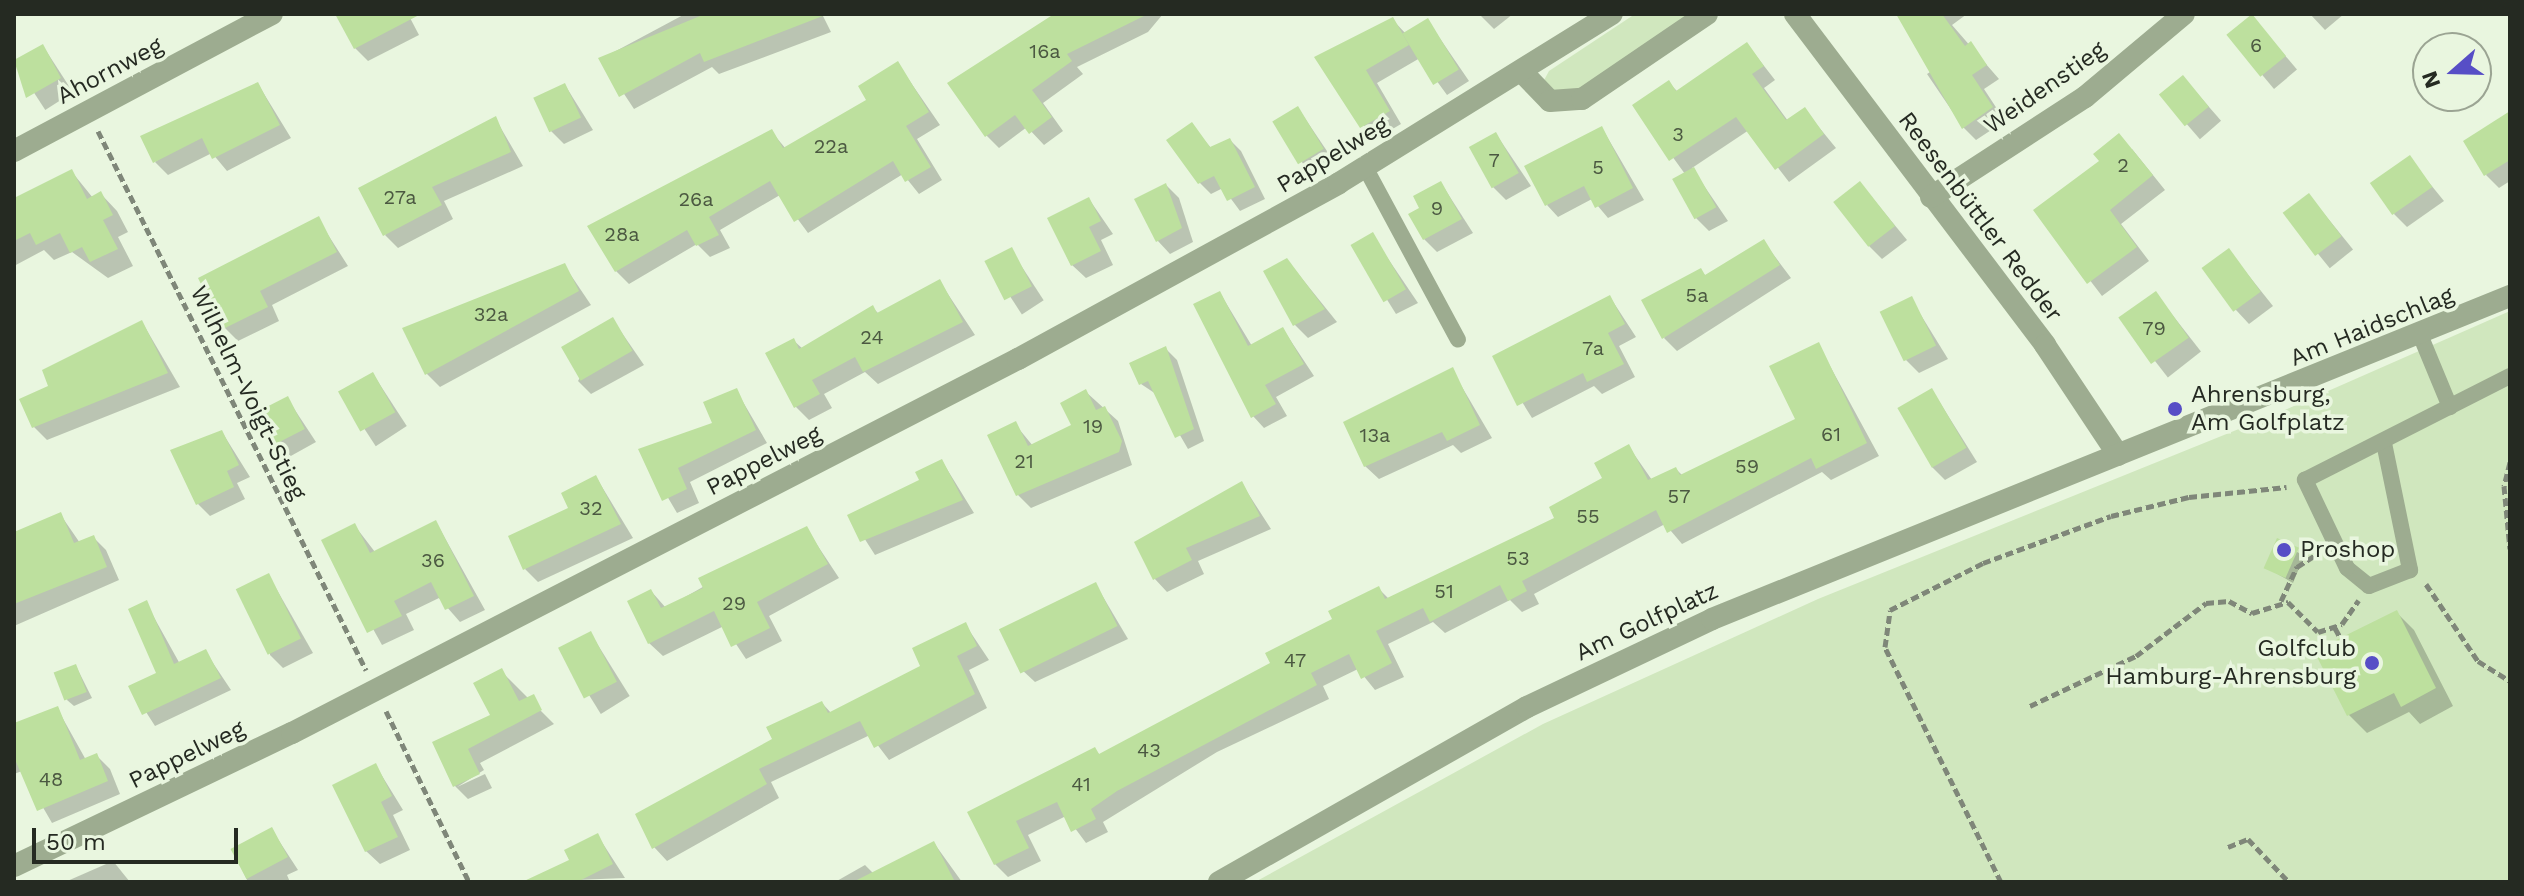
<!DOCTYPE html>
<meta charset="utf-8">
<style>
body{margin:0}
#map{position:relative;width:2524px;height:896px;overflow:hidden;background:#e9f6df;font-family:"Work Sans",sans-serif}
div>[style]{position:absolute}
.green>*{inset:0;background:#d0e7be}
.shadow>*{inset:0;background:#0003;transform-origin:0 0}
.building>*{inset:0;background:#bde09e;transform-origin:0 0}
.path>*{height:5px;margin-top:-2.5px;transform-origin:0;background:repeating-linear-gradient(90deg,#7f8779 0 8px,transparent 0 12px)}
.service>*{height:16px;margin:-8px;padding:0 8px;transform-origin:8px;border-radius:8px;background:#9dac90}
.minor>*{height:22px;margin:-11px;padding:0 11px;transform-origin:11px;border-radius:11px;background:#9dac90}
.dots>*{width:22px;height:22px;translate:-50% -50%;box-sizing:border-box;border:4px solid #e9f6df;border-radius:50%}
span{translate:-50% -50%;white-space:nowrap;text-align:center;line-height:1.15;-webkit-text-stroke:7px #e9f6df;paint-order:stroke}
.number-label{font-size:20px;color:#4b5841}
.number-label span{-webkit-text-stroke-width:0}
.street-label{font-size:24px;color:#252a22}
.poi-label{font-size:24px;color:#252a22}
.left{translate:0 -50%;text-align:left}
.right{translate:-100% -50%;text-align:right}
.frame{position:absolute;inset:0;border:16px solid #252a22;pointer-events:none}
.north{position:absolute;left:2412px;top:32px;width:80px;height:80px;box-sizing:border-box;background:#e9f6df;border:2px solid #9ba493;border-radius:50%;rotate:250deg;font-size:22px;font-weight:700;line-height:32px;text-align:center;color:#252a22}
.north::after{content:'';display:block;margin:auto;width:28px;height:36px;background:#574ec6;clip-path:polygon(50% 0,100% 100%,50% 72%,0 100%)}
.scale{position:absolute;left:32px;top:828px;width:206px;height:36px;box-sizing:border-box;border:4px solid #252a22;border-top:0;padding-left:10px;font-size:24px;line-height:28px;white-space:nowrap;color:#252a22;-webkit-text-stroke:6px #e9f6df;paint-order:stroke}
</style>
<div id="map">
<div class="green">
<div style="clip-path:polygon(1635px 14px,1690px 14px,1577px 92px,1556px 96px,1542px 84px,1549px 71px)"></div>
<div style="clip-path:polygon(2510px 311px,2510px 882px,1255px 882px,1543px 724px,1818px 599px,2271px 416px)"></div>
</div>
<div class="shadow">
<div style="clip-path:polygon(346px 14px,408px 14px,419px 35px,368px 61px,355px 48px)"></div>
<div style="clip-path:polygon(685px 14px,822px 14px,831px 32px,719px 74px,712px 67px,634px 109px,601px 59px)"></div>
<div style="clip-path:polygon(1056px 14px,1163px 14px,1148px 32px,1077px 67px,1083px 74px,1043px 103px,1063px 131px,1044px 145px,1027px 127px,999px 148px,986px 135px)"></div>
<div style="clip-path:polygon(1479px 14px,1513px 14px,1494px 29px)"></div>
<div style="clip-path:polygon(1899px 14px,1967px 14px,1952px 25px,1999px 79px,1984px 89px,2005px 121px,1976px 140px,1963px 127px,1927px 74px,1936px 68px)"></div>
<div style="clip-path:polygon(2310px 14px,2344px 14px,2325px 30px)"></div>
<div style="left:2252px;top:16px;width:70px;height:30px;rotate:50deg"></div>
<div style="clip-path:polygon(1392px 19px,1406px 34px,1428px 21px,1469px 81px,1447px 95px,1420px 58px,1377px 83px,1401px 124px,1374px 140px,1317px 58px)"></div>
<div style="clip-path:polygon(1747px 44px,1775px 80px,1764px 88px,1788px 121px,1804px 109px,1836px 148px,1789px 182px,1749px 130px,1692px 168px,1728px 221px,1709px 231px,1696px 218px,1685px 174px,1635px 105px,1669px 83px,1678px 92px)"></div>
<div style="left:43px;top:46px;width:55px;height:33px;rotate:57deg"></div>
<div style="clip-path:polygon(898px 64px,940px 125px,917px 139px,942px 180px,919px 194px,903px 174px,808px 233px,780px 195px,720px 230px,730px 248px,710px 257px,697px 244px,629px 284px,616px 271px,771px 131px,786px 149px,869px 100px)"></div>
<div style="left:2183px;top:77px;width:58px;height:28px;rotate:49deg"></div>
<div style="clip-path:polygon(258px 84px,291px 138px,227px 171px,212px 153px,168px 175px,155px 162px)"></div>
<div style="clip-path:polygon(565px 85px,593px 130px,564px 144px,551px 131px)"></div>
<div style="left:1298px;top:108px;width:65px;height:27px;rotate:56deg"></div>
<div style="clip-path:polygon(495px 118px,523px 166px,444px 201px,453px 219px,398px 248px,385px 235px)"></div>
<div style="clip-path:polygon(2510px 122px,2510px 181px,2499px 188px,2486px 175px)"></div>
<div style="clip-path:polygon(1191px 125px,1212px 149px,1230px 140px,1241px 151px,1265px 199px,1240px 211px,1223px 188px,1211px 194px,1200px 183px)"></div>
<div style="clip-path:polygon(1602px 128px,1644px 200px,1608px 218px,1592px 199px,1558px 217px,1547px 205px)"></div>
<div style="clip-path:polygon(1496px 134px,1531px 186px,1506px 200px,1493px 187px)"></div>
<div style="clip-path:polygon(2132px 149px,2165px 190px,2121px 224px,2149px 261px,2102px 296px,2036px 210px)"></div>
<div style="clip-path:polygon(2409px 158px,2444px 201px,2407px 227px,2394px 214px)"></div>
<div style="clip-path:polygon(72px 172px,93px 198px,101px 194px,117px 211px,128px 232px,118px 237px,133px 266px,108px 278px,72px 252px,54px 260px,44px 250px,14px 266px,14px 200px)"></div>
<div style="clip-path:polygon(1441px 183px,1473px 233px,1437px 252px,1424px 239px)"></div>
<div style="clip-path:polygon(1860px 183px,1907px 240px,1882px 259px,1869px 246px)"></div>
<div style="clip-path:polygon(1166px 185px,1179px 198px,1193px 242px,1170px 254px,1157px 240px)"></div>
<div style="left:2309px;top:195px;width:70px;height:30px;rotate:51deg"></div>
<div style="clip-path:polygon(1089px 199px,1113px 234px,1101px 240px,1113px 265px,1086px 278px,1072px 265px)"></div>
<div style="clip-path:polygon(318px 219px,348px 266px,272px 305px,279px 321px,238px 341px,225px 328px)"></div>
<div style="clip-path:polygon(1372px 235px,1418px 303px,1396px 314px,1353px 245px)"></div>
<div style="clip-path:polygon(1764px 242px,1791px 278px,1677px 351px,1664px 338px,1700px 270px,1706px 276px)"></div>
<div style="left:1011px;top:250px;width:60px;height:26px;rotate:57deg"></div>
<div style="clip-path:polygon(2229px 251px,2273px 306px,2249px 324px,2236px 310px)"></div>
<div style="clip-path:polygon(1287px 260px,1337px 322px,1308px 338px,1295px 325px)"></div>
<div style="clip-path:polygon(564px 265px,591px 305px,440px 387px,427px 374px,404px 329px)"></div>
<div style="clip-path:polygon(940px 282px,975px 335px,878px 384px,865px 372px,824px 394px,832px 408px,809px 420px,796px 407px,793px 340px,803px 349px,873px 308px,879px 314px)"></div>
<div style="clip-path:polygon(1220px 293px,1252px 346px,1283px 329px,1314px 376px,1276px 397px,1287px 416px,1264px 428px,1253px 416px)"></div>
<div style="left:2156px;top:294px;width:73px;height:42px;rotate:52deg"></div>
<div style="clip-path:polygon(1610px 297px,1636px 337px,1619px 346px,1635px 377px,1602px 394px,1594px 386px,1532px 418px,1494px 357px)"></div>
<div style="clip-path:polygon(1911px 299px,1948px 359px,1919px 373px,1906px 360px)"></div>
<div style="clip-path:polygon(613px 320px,644px 365px,591px 394px,578px 381px)"></div>
<div style="clip-path:polygon(142px 322px,180px 387px,47px 440px,34px 427px,51px 387px)"></div>
<div style="clip-path:polygon(1818px 344px,1879px 456px,1831px 480px,1822px 472px,1682px 544px,1665px 524px,1534px 594px,1539px 604px,1522px 612px,1510px 600px,1445px 633px,1433px 622px,1388px 644px,1404px 677px,1375px 690px,1358px 669px,1323px 686px,1329px 699px,1217px 752px,1103px 822px,1108px 832px,1086px 843px,1066px 816px,1028px 835px,1041px 861px,1008px 877px,995px 864px,970px 813px,1095px 750px,1100px 755px,1272px 664px,1379px 589px,1389px 599px,1557px 518px,1605px 479px,1629px 447px,1652px 480px,1676px 469px,1683px 476px,1798px 420px)"></div>
<div style="clip-path:polygon(1165px 348px,1177px 360px,1204px 441px,1188px 449px,1156px 394px,1141px 384px)"></div>
<div style="clip-path:polygon(1452px 370px,1492px 438px,1461px 453px,1453px 445px,1379px 479px,1365px 466px)"></div>
<div style="left:373px;top:374px;width:62px;height:37px;rotate:57deg"></div>
<div style="clip-path:polygon(736px 390px,767px 443px,690px 482px,699px 503px,677px 513px,640px 450px,715px 424px)"></div>
<div style="clip-path:polygon(1932px 390px,1977px 462px,1945px 480px,1932px 467px)"></div>
<div style="clip-path:polygon(1086px 392px,1118px 421px,1132px 465px,1031px 508px,1018px 495px,1015px 424px,1033px 446px,1074px 426px)"></div>
<div style="clip-path:polygon(287px 398px,316px 442px,289px 457px,275px 444px)"></div>
<div style="clip-path:polygon(222px 432px,250px 477px,237px 483px,245px 499px,210px 516px,198px 504px)"></div>
<div style="clip-path:polygon(942px 461px,974px 513px,875px 555px,850px 516px,922px 481px)"></div>
<div style="clip-path:polygon(596px 477px,633px 538px,538px 582px,525px 569px)"></div>
<div style="clip-path:polygon(1242px 484px,1271px 529px,1198px 561px,1204px 574px,1167px 592px,1154px 578px)"></div>
<div style="clip-path:polygon(60px 514px,80px 543px,93px 537px,106px 550px,119px 580px,14px 626px,14px 553px)"></div>
<div style="clip-path:polygon(436px 522px,485px 610px,460px 622px,439px 598px,406px 614px,414px 630px,382px 645px,324px 541px,355px 526px,375px 552px)"></div>
<div style="clip-path:polygon(806px 528px,839px 578px,769px 616px,782px 641px,746px 659px,724px 626px,663px 656px,649px 643px,651px 591px,666px 608px)"></div>
<div style="clip-path:polygon(2278px 541px,2304px 556px,2293px 583px,2267px 568px)"></div>
<div style="clip-path:polygon(269px 576px,313px 653px,283px 668px,270px 655px)"></div>
<div style="clip-path:polygon(1096px 585px,1128px 639px,1035px 682px,1021px 669px)"></div>
<div style="clip-path:polygon(146px 603px,180px 664px,205px 651px,231px 690px,155px 726px,130px 687px,159px 674px)"></div>
<div style="clip-path:polygon(2396px 612px,2414px 630px,2453px 706px,2420px 724px,2409px 712px,2367px 733px,2349px 715px,2317px 651px)"></div>
<div style="clip-path:polygon(965px 624px,989px 660px,969px 670px,987px 708px,889px 760px,870px 735px,771px 782px,779px 798px,667px 861px,654px 847px,822px 703px,832px 714px,923px 667px)"></div>
<div style="left:591px;top:634px;width:73px;height:34px;rotate:58deg"></div>
<div style="clip-path:polygon(76px 666px,92px 698px,74px 706px,67px 700px)"></div>
<div style="clip-path:polygon(501px 671px,554px 724px,480px 763px,484px 770px,457px 787px,485px 774px,492px 788px,468px 799px,455px 786px,435px 743px,492px 716px)"></div>
<div style="clip-path:polygon(57px 708px,86px 760px,96px 755px,110px 769px,120px 794px,52px 823px,22px 771px,14px 774px,14px 726px)"></div>
<div style="clip-path:polygon(376px 766px,403px 810px,393px 815px,410px 850px,380px 864px,366px 851px)"></div>
<div style="clip-path:polygon(272px 830px,298px 870px,287px 875px,290px 882px,248px 882px,232px 849px)"></div>
<div style="clip-path:polygon(598px 836px,625px 878px,527px 882px,572px 861px)"></div>
<div style="clip-path:polygon(934px 843px,962px 882px,835px 882px,865px 865px,874px 874px)"></div>
<div style="clip-path:polygon(113px 861px,130px 882px,65px 882px)"></div>
</div>
<div class="building">
<div style="clip-path:polygon(335px 14px,421px 14px,354px 49px)"></div>
<div style="clip-path:polygon(705px 14px,828px 14px,704px 62px,700px 53px,619px 97px,598px 58px)"></div>
<div style="clip-path:polygon(1054px 14px,1148px 14px,1067px 54px,1072px 61px,1032px 90px,1052px 117px,1029px 134px,1015px 115px,985px 137px,947px 83px)"></div>
<div style="clip-path:polygon(1896px 14px,1942px 14px,1965px 46px,1971px 41px,1987px 65px,1972px 75px,1993px 107px,1962px 129px)"></div>
<div style="left:2252px;top:14px;width:54px;height:33px;rotate:51deg"></div>
<div style="clip-path:polygon(1393px 17px,1409px 45px,1366px 70px,1390px 111px,1360px 128px,1314px 57px)"></div>
<div style="left:1428px;top:18px;width:60px;height:30px;rotate:59deg"></div>
<div style="clip-path:polygon(1747px 42px,1764px 66px,1752px 74px,1786px 120px,1805px 107px,1824px 134px,1775px 170px,1736px 117px,1669px 161px,1632px 105px,1669px 80px,1676px 91px)"></div>
<div style="clip-path:polygon(43px 44px,61px 78px,26px 98px,14px 60px)"></div>
<div style="clip-path:polygon(898px 61px,929px 112px,906px 126px,931px 167px,905px 182px,893px 161px,794px 222px,770px 181px,709px 217px,719px 235px,696px 246px,687px 230px,615px 272px,587px 226px,772px 129px,783px 148px,866px 100px,858px 86px)"></div>
<div style="left:2183px;top:75px;width:41px;height:31px;rotate:51deg"></div>
<div style="clip-path:polygon(258px 82px,280px 125px,212px 159px,202px 138px,153px 163px,140px 136px)"></div>
<div style="left:565px;top:83px;width:38px;height:35px;rotate:65deg"></div>
<div style="left:1298px;top:106px;width:50px;height:30px;rotate:59deg"></div>
<div style="clip-path:polygon(2510px 111px,2510px 160px,2484px 176px,2463px 141px)"></div>
<div style="clip-path:polygon(496px 116px,511px 152px,432px 187px,442px 205px,383px 236px,358px 188px)"></div>
<div style="clip-path:polygon(1192px 122px,1210px 147px,1230px 138px,1255px 187px,1227px 201px,1214px 176px,1198px 184px,1166px 140px)"></div>
<div style="clip-path:polygon(1602px 126px,1633px 188px,1595px 208px,1584px 186px,1545px 206px,1524px 166px)"></div>
<div style="left:1496px;top:132px;width:47px;height:31px;rotate:61deg"></div>
<div style="clip-path:polygon(2119px 133px,2153px 175px,2110px 210px,2137px 247px,2087px 284px,2033px 210px,2099px 161px,2093px 154px)"></div>
<div style="left:2410px;top:155px;width:39px;height:49px;rotate:55deg"></div>
<div style="left:1694px;top:167px;width:46px;height:25px;rotate:61deg"></div>
<div style="clip-path:polygon(72px 169px,87px 199px,101px 191px,113px 215px,103px 220px,118px 249px,90px 262px,82px 247px,70px 253px,60px 233px,36px 245px,30px 233px,14px 241px,14px 198px)"></div>
<div style="clip-path:polygon(1441px 181px,1462px 219px,1423px 240px,1408px 214px,1419px 208px,1413px 196px)"></div>
<div style="left:1860px;top:181px;width:57px;height:34px;rotate:52deg"></div>
<div style="clip-path:polygon(1166px 183px,1182px 228px,1156px 242px,1134px 199px)"></div>
<div style="left:2309px;top:193px;width:54px;height:33px;rotate:53deg"></div>
<div style="clip-path:polygon(1089px 197px,1101px 221px,1089px 227px,1101px 251px,1071px 266px,1047px 218px)"></div>
<div style="clip-path:polygon(319px 216px,337px 252px,260px 291px,268px 307px,223px 329px,198px 278px)"></div>
<div style="left:1373px;top:232px;width:66px;height:26px;rotate:60deg"></div>
<div style="clip-path:polygon(1764px 239px,1780px 265px,1662px 339px,1641px 300px,1701px 268px,1705px 275px)"></div>
<div style="left:1012px;top:247px;width:44px;height:31px;rotate:63deg"></div>
<div style="left:2229px;top:248px;width:54px;height:34px;rotate:54deg"></div>
<div style="clip-path:polygon(1287px 258px,1325px 309px,1293px 326px,1263px 271px)"></div>
<div style="clip-path:polygon(565px 263px,579px 291px,425px 375px,402px 328px)"></div>
<div style="clip-path:polygon(940px 279px,963px 322px,863px 372px,855px 357px,812px 380px,820px 394px,794px 408px,765px 353px,794px 338px,799px 349px,873px 305px,877px 313px)"></div>
<div style="clip-path:polygon(1220px 291px,1248px 346px,1283px 327px,1304px 364px,1265px 385px,1276px 404px,1251px 418px,1193px 304px)"></div>
<div style="left:2156px;top:291px;width:57px;height:46px;rotate:55deg"></div>
<div style="clip-path:polygon(1610px 295px,1625px 324px,1608px 333px,1624px 364px,1587px 382px,1583px 373px,1517px 406px,1492px 356px)"></div>
<div style="left:1912px;top:296px;width:55px;height:36px;rotate:64deg"></div>
<div style="left:613px;top:317px;width:39px;height:60px;rotate:60deg"></div>
<div style="clip-path:polygon(142px 320px,168px 373px,32px 428px,19px 399px,48px 386px,42px 370px)"></div>
<div style="clip-path:polygon(1819px 342px,1867px 443px,1816px 469px,1811px 458px,1667px 533px,1656px 510px,1522px 581px,1527px 591px,1508px 601px,1500px 585px,1430px 622px,1423px 608px,1376px 631px,1392px 663px,1361px 679px,1349px 654px,1311px 673px,1317px 685px,1117px 791px,1091px 809px,1096px 819px,1071px 832px,1057px 802px,1016px 821px,1029px 848px,994px 865px,967px 812px,1095px 747px,1099px 754px,1270px 663px,1265px 653px,1332px 619px,1328px 611px,1379px 586px,1385px 599px,1554px 518px,1549px 507px,1602px 478px,1594px 463px,1629px 444px,1648px 480px,1676px 467px,1680px 475px,1795px 419px,1769px 366px)"></div>
<div style="clip-path:polygon(1166px 346px,1194px 429px,1175px 438px,1148px 381px,1139px 385px,1129px 363px)"></div>
<div style="clip-path:polygon(1453px 367px,1480px 425px,1447px 441px,1442px 432px,1364px 467px,1343px 422px)"></div>
<div style="left:373px;top:372px;width:46px;height:40px;rotate:61deg"></div>
<div style="clip-path:polygon(737px 388px,756px 430px,678px 468px,687px 489px,662px 501px,638px 449px,712px 423px,703px 402px)"></div>
<div style="left:1932px;top:388px;width:69px;height:40px;rotate:60deg"></div>
<div style="clip-path:polygon(1086px 389px,1096px 410px,1105px 406px,1122px 441px,1119px 452px,1016px 496px,987px 435px,1016px 421px,1028px 446px,1071px 425px,1060px 403px)"></div>
<div style="left:288px;top:396px;width:37px;height:34px;rotate:63deg"></div>
<div style="clip-path:polygon(222px 430px,239px 465px,227px 471px,234px 487px,196px 505px,170px 450px)"></div>
<div style="clip-path:polygon(942px 459px,963px 500px,860px 542px,847px 515px,919px 480px,915px 472px)"></div>
<div style="clip-path:polygon(596px 475px,621px 524px,523px 570px,508px 536px,568px 508px,561px 493px)"></div>
<div style="clip-path:polygon(1242px 481px,1260px 516px,1186px 548px,1192px 560px,1153px 580px,1134px 542px)"></div>
<div style="clip-path:polygon(61px 512px,74px 543px,94px 535px,107px 567px,14px 604px,14px 532px)"></div>
<div style="clip-path:polygon(436px 520px,474px 596px,445px 610px,431px 582px,394px 601px,402px 616px,367px 633px,321px 540px,355px 523px,370px 553px)"></div>
<div style="clip-path:polygon(807px 526px,828px 564px,757px 602px,770px 628px,731px 647px,714px 611px,648px 644px,627px 601px,651px 589px,661px 608px,703px 588px,698px 578px)"></div>
<div style="left:2277px;top:538px;width:24px;height:33px;rotate:24deg"></div>
<div style="left:269px;top:573px;width:73px;height:37px;rotate:64deg"></div>
<div style="left:1096px;top:582px;width:49px;height:108px;rotate:64deg"></div>
<div style="clip-path:polygon(147px 600px,174px 664px,206px 649px,221px 678px,142px 715px,128px 686px,156px 673px,128px 609px)"></div>
<div style="clip-path:polygon(2397px 610px,2436px 688px,2401px 707px,2394px 693px,2347px 716px,2314px 651px)"></div>
<div style="clip-path:polygon(966px 622px,977px 646px,957px 656px,975px 694px,874px 748px,860px 721px,759px 769px,767px 784px,652px 849px,635px 814px,772px 739px,766px 727px,822px 701px,828px 713px,920px 666px,912px 648px)"></div>
<div style="left:591px;top:631px;width:57px;height:37px;rotate:63deg"></div>
<div style="left:76px;top:664px;width:30px;height:24px;rotate:69deg"></div>
<div style="clip-path:polygon(502px 668px,519px 701px,534px 694px,542px 710px,468px 749px,480px 774px,453px 787px,432px 742px,490px 715px,473px 683px)"></div>
<div style="clip-path:polygon(58px 706px,80px 760px,97px 753px,108px 781px,37px 811px,14px 757px,14px 723px)"></div>
<div style="clip-path:polygon(376px 763px,392px 796px,381px 802px,398px 837px,365px 852px,332px 785px)"></div>
<div style="left:272px;top:827px;width:34px;height:47px;rotate:62deg"></div>
<div style="clip-path:polygon(598px 833px,613px 864px,577px 882px,522px 882px,569px 860px,564px 850px)"></div>
<div style="clip-path:polygon(934px 841px,955px 882px,853px 882px)"></div>
</div>
<div class="path">
<div style="left:98px;top:131px;width:602px;rotate:63.56deg"></div>
<div style="left:2510px;top:462px;width:25px;rotate:104deg"></div>
<div style="left:2504px;top:486px;width:63px;rotate:84.6deg"></div>
<div style="left:2426px;top:584px;width:93px;rotate:56deg"></div>
<div style="left:2478px;top:661px;width:38px;rotate:32deg"></div>
<div style="left:2281px;top:601px;width:38px;rotate:-65deg"></div>
<div style="left:2297px;top:567px;width:24px;rotate:-33deg"></div>
<div style="left:2335px;top:628px;width:10px;rotate:61deg"></div>
<div style="left:2030px;top:706px;width:117px;rotate:-25.3deg"></div>
<div style="left:2136px;top:656px;width:88px;rotate:-37.1deg"></div>
<div style="left:2206px;top:603px;width:23px;rotate:-5deg"></div>
<div style="left:2229px;top:601px;width:26px;rotate:28deg"></div>
<div style="left:2252px;top:613px;width:38px;rotate:-17deg"></div>
<div style="left:2288px;top:602px;width:42px;rotate:45deg"></div>
<div style="left:2318px;top:632px;width:25px;rotate:-18deg"></div>
<div style="left:2342px;top:624px;width:29px;rotate:-55deg"></div>
<div style="left:386px;top:711px;width:190px;rotate:64.1deg"></div>
<div style="left:2228px;top:847px;width:22px;rotate:-22deg"></div>
<div style="left:2248px;top:839px;width:59px;rotate:46.4deg"></div>
<div style="left:2001px;top:882px;width:262px;rotate:-116.3deg"></div>
<div style="left:1885px;top:647px;width:37px;rotate:-82deg"></div>
<div style="left:1890px;top:610px;width:104px;rotate:-26.8deg"></div>
<div style="left:1983px;top:563px;width:136px;rotate:-20.2deg"></div>
<div style="left:2111px;top:516px;width:80px;rotate:-13.7deg"></div>
<div style="left:2189px;top:497px;width:98px;rotate:-5.9deg"></div>
</div>
<div class="service">
<div style="left:1365px;top:167px;width:196px;rotate:61.7deg"></div>
<div style="left:2421px;top:337px;width:76px;rotate:67.5deg"></div>
<div style="left:2384px;top:443px;width:130px;rotate:78.4deg"></div>
<div style="left:2410px;top:570px;width:44px;rotate:158.7deg"></div>
<div style="left:2369px;top:586px;width:28px;rotate:-141deg"></div>
<div style="left:2347px;top:568px;width:98px;rotate:-115.5deg"></div>
<div style="left:2305px;top:480px;width:230px;rotate:-26.9deg"></div>
</div>
<div class="minor">
<div style="left:1795px;top:14px;width:415px;rotate:52.9deg"></div>
<div style="left:2045px;top:345px;width:132px;rotate:56.4deg"></div>
<div style="left:1522px;top:72px;width:40px;rotate:46deg"></div>
<div style="left:1550px;top:101px;width:32px;rotate:-4deg"></div>
<div style="left:1582px;top:99px;width:151px;rotate:-34.2deg"></div>
<div style="left:14px;top:151px;width:292px;rotate:-28deg"></div>
<div style="left:1931px;top:197px;width:184px;rotate:-33deg"></div>
<div style="left:2085px;top:97px;width:129px;rotate:-40deg"></div>
<div style="left:14px;top:866px;width:308px;rotate:-25.6deg"></div>
<div style="left:292px;top:733px;width:817px;rotate:-27.26deg"></div>
<div style="left:1018px;top:359px;width:366px;rotate:-28.7deg"></div>
<div style="left:1339px;top:183px;width:321px;rotate:-31.8deg"></div>
<div style="left:1219px;top:882px;width:354px;rotate:-29.6deg"></div>
<div style="left:1527px;top:707px;width:205px;rotate:-25.4deg"></div>
<div style="left:1712px;top:619px;width:861px;rotate:-22.04deg"></div>
</div>
<div class="dots">
<div style="left:2175px;top:409px;background:#574ec6"></div>
<div style="left:2284px;top:550px;background:#574ec6"></div>
<div style="left:2372px;top:663px;background:#574ec6"></div>
</div>
<div class="number-label">
<span style="left:2256px;top:45px">6</span>
<span style="left:1045px;top:51px">16a</span>
<span style="left:1678px;top:134px">3</span>
<span style="left:831px;top:146px">22a</span>
<span style="left:1494px;top:160px">7</span>
<span style="left:2123px;top:165px">2</span>
<span style="left:1598px;top:167px">5</span>
<span style="left:400px;top:197px">27a</span>
<span style="left:696px;top:199px">26a</span>
<span style="left:1437px;top:208px">9</span>
<span style="left:622px;top:234px">28a</span>
<span style="left:1697px;top:295px">5a</span>
<span style="left:491px;top:314px">32a</span>
<span style="left:2154px;top:328px">79</span>
<span style="left:872px;top:337px">24</span>
<span style="left:1593px;top:348px">7a</span>
<span style="left:1093px;top:426px">19</span>
<span style="left:1831px;top:434px">61</span>
<span style="left:1375px;top:435px">13a</span>
<span style="left:1024px;top:461px">21</span>
<span style="left:1747px;top:466px">59</span>
<span style="left:1679px;top:496px">57</span>
<span style="left:591px;top:508px">32</span>
<span style="left:1588px;top:516px">55</span>
<span style="left:1518px;top:558px">53</span>
<span style="left:433px;top:560px">36</span>
<span style="left:1444px;top:591px">51</span>
<span style="left:734px;top:603px">29</span>
<span style="left:1295px;top:660px">47</span>
<span style="left:1149px;top:750px">43</span>
<span style="left:51px;top:779px">48</span>
<span style="left:1081px;top:784px">41</span>
</div>
<div class="street-label">
<span style="left:110px;top:71px;rotate:-28deg">Ahornweg</span>
<span style="left:2045px;top:88px;rotate:-35deg">Weidenstieg</span>
<span style="left:1333px;top:155px;rotate:-31deg">Pappelweg</span>
<span style="left:1980px;top:217px;rotate:53deg">Reesenbüttler Redder</span>
<span style="left:2372px;top:327px;rotate:-22deg">Am Haidschlag</span>
<span style="left:248px;top:393px;rotate:64deg">Wilhelm-Voigt-Stieg</span>
<span style="left:764px;top:461px;rotate:-27deg">Pappelweg</span>
<span style="left:1647px;top:622px;rotate:-25deg">Am Golfplatz</span>
<span style="left:187px;top:755px;rotate:-26deg">Pappelweg</span>
</div>
<div class="poi-label">
<span class="left" style="left:2191px;top:409px">Ahrensburg,<br>Am Golfplatz</span>
<span class="left" style="left:2300px;top:550px">Proshop</span>
<span class="right" style="left:2356px;top:663px">Golfclub<br>Hamburg-Ahrensburg</span>
</div>
<div class="frame"></div>
<div class="north">N</div>
<div class="scale">50 m</div>
</div>
